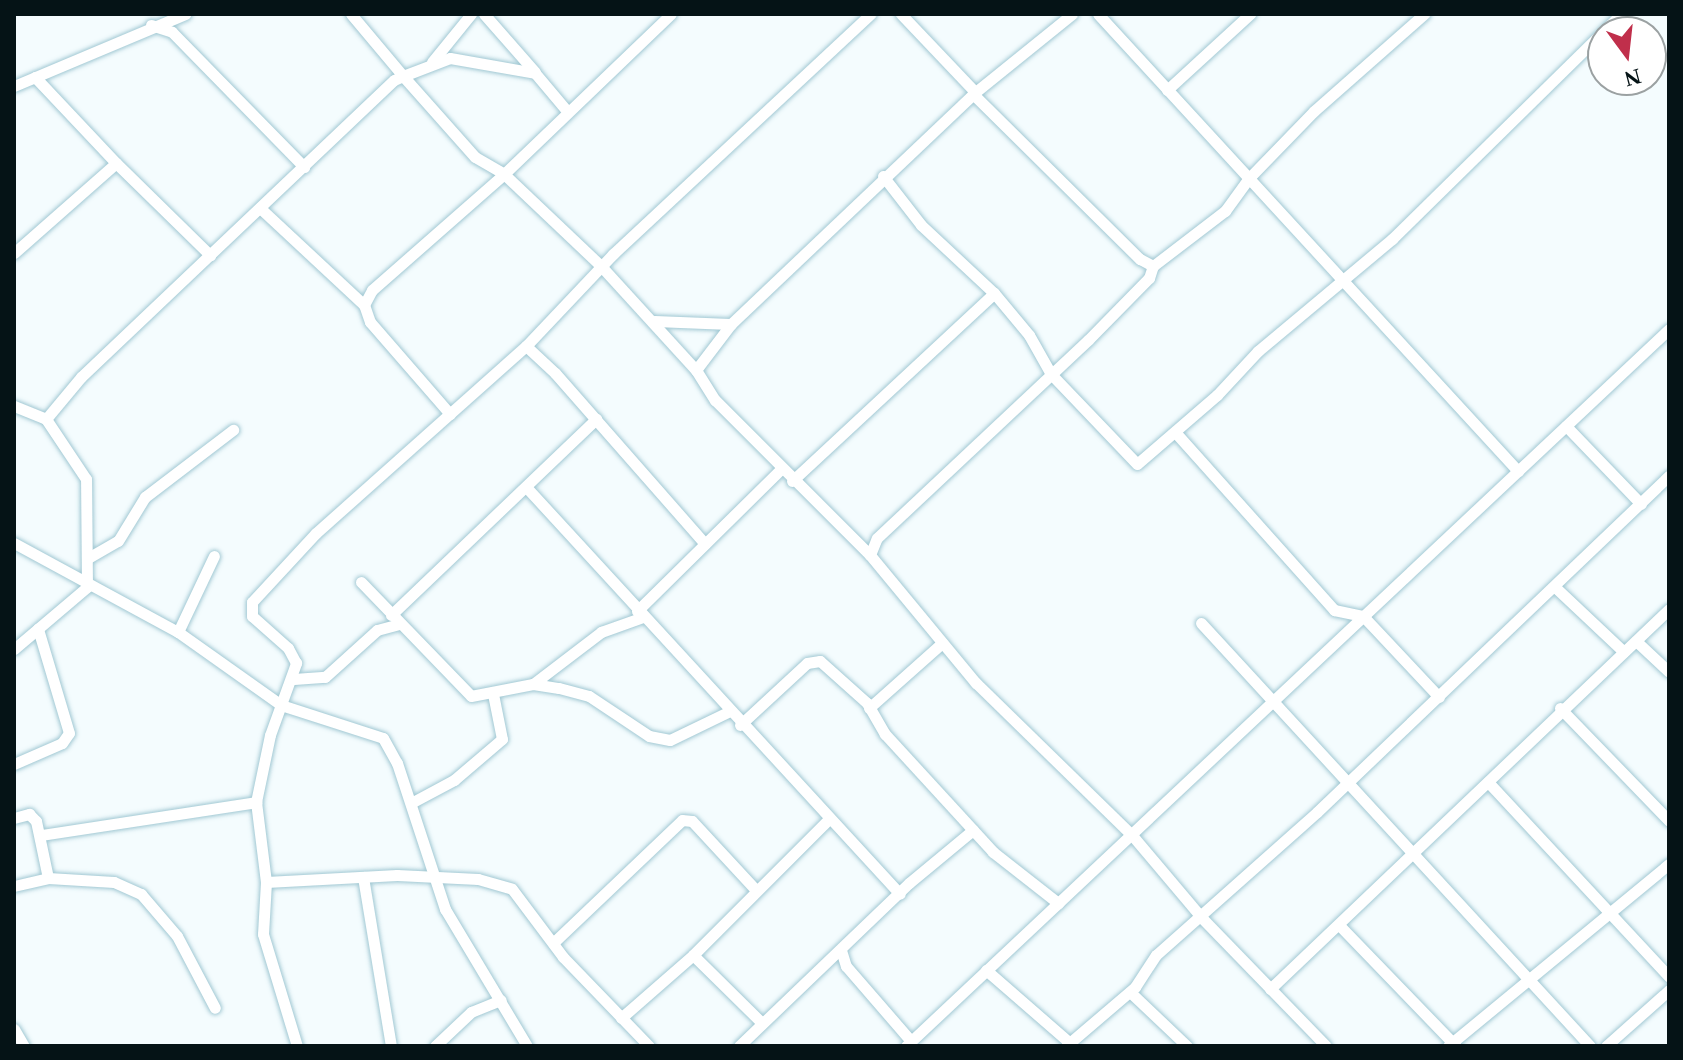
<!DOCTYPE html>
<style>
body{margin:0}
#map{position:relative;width:1683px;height:1060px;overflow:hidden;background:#f4fcfe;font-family:Georgia,serif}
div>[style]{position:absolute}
.roads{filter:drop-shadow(0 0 2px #a1c8d3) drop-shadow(0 0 2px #a1c8d3)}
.street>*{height:11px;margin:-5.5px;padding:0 5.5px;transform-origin:5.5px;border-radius:5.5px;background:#fff}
span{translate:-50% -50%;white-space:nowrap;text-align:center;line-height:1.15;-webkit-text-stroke:8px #fff;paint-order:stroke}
.frame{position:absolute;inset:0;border:16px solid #051316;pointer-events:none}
.north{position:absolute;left:1587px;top:16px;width:80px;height:80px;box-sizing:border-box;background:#fff;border:2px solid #9ba1a2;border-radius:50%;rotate:165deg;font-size:22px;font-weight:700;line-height:32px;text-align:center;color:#051316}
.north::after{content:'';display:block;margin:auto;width:28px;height:36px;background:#c02f4b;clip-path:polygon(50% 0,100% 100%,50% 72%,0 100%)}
</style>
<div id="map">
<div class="roads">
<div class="street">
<div style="left:351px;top:14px;width:81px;rotate:50deg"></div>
<div style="left:403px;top:76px;width:50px;rotate:-21deg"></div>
<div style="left:450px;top:58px;width:86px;rotate:10deg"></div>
<div style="left:535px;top:73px;width:50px;rotate:49.9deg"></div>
<div style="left:484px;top:14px;width:77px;rotate:48.7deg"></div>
<div style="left:901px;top:14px;width:108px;rotate:46.5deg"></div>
<div style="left:1098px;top:14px;width:621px;rotate:47.42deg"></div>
<div style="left:151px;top:25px;width:22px;rotate:18deg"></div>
<div style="left:172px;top:32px;width:189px;rotate:45.6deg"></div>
<div style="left:432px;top:62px;width:62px;rotate:-50.9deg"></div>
<div style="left:14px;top:86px;width:186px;rotate:-22.8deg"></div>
<div style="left:1167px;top:90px;width:113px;rotate:-42.5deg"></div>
<div style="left:973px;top:94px;width:235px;rotate:44.7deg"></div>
<div style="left:1140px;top:259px;width:15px;rotate:28deg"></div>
<div style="left:1153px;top:266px;width:91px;rotate:-37.4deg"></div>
<div style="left:1225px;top:211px;width:41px;rotate:-54deg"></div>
<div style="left:1249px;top:178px;width:93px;rotate:-45.9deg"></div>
<div style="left:1314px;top:111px;width:147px;rotate:-41.4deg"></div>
<div style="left:116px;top:163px;width:132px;rotate:44.4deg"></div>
<div style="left:883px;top:176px;width:62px;rotate:52.2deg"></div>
<div style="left:921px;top:225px;width:100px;rotate:43deg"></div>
<div style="left:994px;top:293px;width:55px;rotate:50.2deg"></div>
<div style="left:1029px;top:335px;width:45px;rotate:60.6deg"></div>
<div style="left:1051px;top:374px;width:124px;rotate:46.3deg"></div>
<div style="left:1137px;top:464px;width:106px;rotate:-40.8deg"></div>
<div style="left:1217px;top:395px;width:60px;rotate:-47deg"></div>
<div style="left:1258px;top:351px;width:175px;rotate:-39.9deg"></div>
<div style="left:1392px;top:239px;width:321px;rotate:-44.5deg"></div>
<div style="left:260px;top:208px;width:142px;rotate:43deg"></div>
<div style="left:14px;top:253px;width:136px;rotate:-41.4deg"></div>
<div style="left:116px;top:163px;width:118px;rotate:-133.3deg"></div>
<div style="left:654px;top:321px;width:77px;rotate:2.2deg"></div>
<div style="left:731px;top:324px;width:334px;rotate:-43.5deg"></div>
<div style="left:973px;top:94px;width:127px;rotate:-38.9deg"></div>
<div style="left:731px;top:324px;width:58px;rotate:127.3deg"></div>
<div style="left:696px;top:370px;width:36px;rotate:58deg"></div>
<div style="left:715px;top:400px;width:219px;rotate:45deg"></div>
<div style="left:870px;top:555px;width:166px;rotate:50.4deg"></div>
<div style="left:976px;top:683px;width:216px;rotate:44.3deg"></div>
<div style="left:1131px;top:834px;width:110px;rotate:49.8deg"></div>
<div style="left:1202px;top:918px;width:178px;rotate:45.9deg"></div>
<div style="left:526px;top:346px;width:40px;rotate:43deg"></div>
<div style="left:555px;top:373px;width:227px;rotate:48.7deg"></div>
<div style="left:14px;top:406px;width:35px;rotate:22deg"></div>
<div style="left:450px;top:414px;width:122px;rotate:-131deg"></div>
<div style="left:370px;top:322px;width:18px;rotate:-109deg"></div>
<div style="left:364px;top:305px;width:17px;rotate:-62deg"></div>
<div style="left:372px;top:290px;width:176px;rotate:-41.3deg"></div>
<div style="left:504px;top:174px;width:134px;rotate:43.5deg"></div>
<div style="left:601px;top:266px;width:141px;rotate:47.6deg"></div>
<div style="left:1566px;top:426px;width:108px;rotate:46.1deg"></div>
<div style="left:1175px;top:432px;width:239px;rotate:48.2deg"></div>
<div style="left:1334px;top:610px;width:30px;rotate:12deg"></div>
<div style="left:1363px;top:616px;width:111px;rotate:46.8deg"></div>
<div style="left:792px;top:481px;width:276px;rotate:-42.9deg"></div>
<div style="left:527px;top:488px;width:551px;rotate:47.43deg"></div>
<div style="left:14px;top:543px;width:187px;rotate:28.5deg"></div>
<div style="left:178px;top:632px;width:126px;rotate:35.3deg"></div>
<div style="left:281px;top:705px;width:107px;rotate:17.9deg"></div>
<div style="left:383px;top:738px;width:29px;rotate:61deg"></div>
<div style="left:397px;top:763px;width:154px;rotate:71.8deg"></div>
<div style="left:445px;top:909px;width:160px;rotate:59.1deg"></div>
<div style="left:870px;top:555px;width:18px;rotate:-68deg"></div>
<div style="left:877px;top:538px;width:289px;rotate:-43.2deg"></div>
<div style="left:1088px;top:340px;width:87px;rotate:-45.5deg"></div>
<div style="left:1149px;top:278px;width:13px;rotate:-72deg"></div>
<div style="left:88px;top:558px;width:34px;rotate:-30deg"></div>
<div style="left:118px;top:541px;width:52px;rotate:-58.5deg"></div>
<div style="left:145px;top:497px;width:111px;rotate:-37.3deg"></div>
<div style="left:361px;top:582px;width:158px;rotate:46deg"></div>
<div style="left:471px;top:696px;width:63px;rotate:-11deg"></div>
<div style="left:533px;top:684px;width:26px;rotate:9deg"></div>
<div style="left:559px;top:688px;width:31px;rotate:15deg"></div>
<div style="left:589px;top:696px;width:72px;rotate:33.7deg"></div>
<div style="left:649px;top:736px;width:21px;rotate:11deg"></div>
<div style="left:670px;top:740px;width:64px;rotate:-25.8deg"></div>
<div style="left:1556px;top:588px;width:93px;rotate:43.3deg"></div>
<div style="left:637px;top:611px;width:202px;rotate:-44.6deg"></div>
<div style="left:391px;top:615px;width:284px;rotate:-43.7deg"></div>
<div style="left:1201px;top:623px;width:575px;rotate:47.4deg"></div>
<div style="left:178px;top:632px;width:84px;rotate:-64.7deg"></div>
<div style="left:1636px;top:641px;width:45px;rotate:43.2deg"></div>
<div style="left:14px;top:649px;width:96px;rotate:-40.3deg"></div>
<div style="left:87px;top:587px;width:108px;rotate:-90.5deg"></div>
<div style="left:86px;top:479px;width:72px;rotate:-123.7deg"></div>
<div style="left:46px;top:419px;width:55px;rotate:-50.2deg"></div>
<div style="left:81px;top:377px;width:431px;rotate:-43.5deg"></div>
<div style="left:394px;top:80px;width:10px;rotate:-24deg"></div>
<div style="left:403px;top:76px;width:108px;rotate:48.4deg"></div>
<div style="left:475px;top:157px;width:34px;rotate:30deg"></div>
<div style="left:504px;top:174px;width:231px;rotate:-43.8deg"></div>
<div style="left:294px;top:679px;width:31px;rotate:-4deg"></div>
<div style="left:325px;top:677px;width:70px;rotate:-42.1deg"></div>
<div style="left:377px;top:630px;width:24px;rotate:-15deg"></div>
<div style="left:533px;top:684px;width:86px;rotate:-37.4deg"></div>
<div style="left:601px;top:632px;width:45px;rotate:-19.7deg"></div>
<div style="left:869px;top:708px;width:98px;rotate:-41.7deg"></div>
<div style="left:1560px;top:708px;width:157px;rotate:46deg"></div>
<div style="left:740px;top:725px;width:91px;rotate:-42.8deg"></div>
<div style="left:807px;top:663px;width:13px;rotate:-9deg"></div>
<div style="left:820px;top:661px;width:63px;rotate:41.8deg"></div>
<div style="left:867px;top:703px;width:36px;rotate:60deg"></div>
<div style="left:885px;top:734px;width:160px;rotate:47.5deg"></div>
<div style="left:993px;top:852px;width:83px;rotate:38.1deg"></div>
<div style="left:14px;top:764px;width:52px;rotate:-23.6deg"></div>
<div style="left:62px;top:743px;width:12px;rotate:-55deg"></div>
<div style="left:69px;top:733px;width:109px;rotate:-106.6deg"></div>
<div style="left:1488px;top:782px;width:266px;rotate:47.1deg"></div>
<div style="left:411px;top:803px;width:49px;rotate:-28.1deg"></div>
<div style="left:454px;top:780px;width:63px;rotate:-40.5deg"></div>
<div style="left:502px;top:739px;width:46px;rotate:-101.3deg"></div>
<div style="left:14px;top:818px;width:16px;rotate:-15deg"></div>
<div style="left:29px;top:814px;width:10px;rotate:45deg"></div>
<div style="left:36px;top:821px;width:58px;rotate:78.1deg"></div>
<div style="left:41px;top:835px;width:218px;rotate:-8.7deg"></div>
<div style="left:363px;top:877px;width:171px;rotate:80.6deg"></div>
<div style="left:266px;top:882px;width:131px;rotate:-3.1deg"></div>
<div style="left:397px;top:875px;width:81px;rotate:2.8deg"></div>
<div style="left:478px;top:879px;width:35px;rotate:16deg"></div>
<div style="left:512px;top:889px;width:85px;rotate:53.1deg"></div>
<div style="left:563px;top:957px;width:124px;rotate:46deg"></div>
<div style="left:14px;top:886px;width:35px;rotate:-13deg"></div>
<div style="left:48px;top:878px;width:66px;rotate:3.5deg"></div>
<div style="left:114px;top:882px;width:30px;rotate:24deg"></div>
<div style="left:141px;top:894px;width:55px;rotate:49.4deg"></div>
<div style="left:177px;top:936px;width:81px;rotate:62.2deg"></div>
<div style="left:1339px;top:925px;width:168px;rotate:46deg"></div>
<div style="left:553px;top:943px;width:178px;rotate:-43.6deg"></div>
<div style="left:682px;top:820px;width:10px;rotate:6deg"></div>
<div style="left:692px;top:821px;width:94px;rotate:47.2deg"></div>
<div style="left:841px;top:950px;width:17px;rotate:73deg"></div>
<div style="left:846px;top:966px;width:99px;rotate:49.1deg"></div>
<div style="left:693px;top:955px;width:97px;rotate:44.6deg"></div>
<div style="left:986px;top:970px;width:111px;rotate:41deg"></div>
<div style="left:1270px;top:989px;width:551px;rotate:-43.6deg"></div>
<div style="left:1130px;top:992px;width:79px;rotate:43.5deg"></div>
<div style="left:621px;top:1018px;width:96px;rotate:-41.2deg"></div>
<div style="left:693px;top:955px;width:192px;rotate:-45deg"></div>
<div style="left:14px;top:1029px;width:20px;rotate:60deg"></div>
<div style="left:297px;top:1046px;width:117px;rotate:-106.9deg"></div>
<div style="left:263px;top:934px;width:52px;rotate:-86.7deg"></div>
<div style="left:266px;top:882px;width:81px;rotate:-97.1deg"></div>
<div style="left:256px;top:802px;width:68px;rotate:-78.2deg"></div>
<div style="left:270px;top:735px;width:77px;rotate:-70.1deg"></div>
<div style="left:296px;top:663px;width:17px;rotate:-118deg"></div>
<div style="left:288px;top:648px;width:48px;rotate:-138.4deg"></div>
<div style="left:252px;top:616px;width:14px;rotate:-90deg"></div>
<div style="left:252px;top:602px;width:94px;rotate:-47.2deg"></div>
<div style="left:316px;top:533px;width:281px;rotate:-41.7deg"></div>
<div style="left:526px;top:346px;width:127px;rotate:-46.6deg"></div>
<div style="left:613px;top:254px;width:352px;rotate:-43deg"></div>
<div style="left:435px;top:1046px;width:50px;rotate:-43.4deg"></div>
<div style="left:471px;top:1012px;width:32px;rotate:-22deg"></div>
<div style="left:739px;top:1046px;width:236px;rotate:-43.8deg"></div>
<div style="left:909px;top:883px;width:83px;rotate:-39.6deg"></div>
<div style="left:906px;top:1046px;width:1047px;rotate:-43.22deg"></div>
<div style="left:1066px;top:1046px;width:91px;rotate:-40.5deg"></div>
<div style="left:1135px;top:987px;width:38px;rotate:-57deg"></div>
<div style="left:1156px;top:955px;width:215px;rotate:-41.6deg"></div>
<div style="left:1317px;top:812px;width:487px;rotate:-43.7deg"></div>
<div style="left:1448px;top:1046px;width:286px;rotate:-39.5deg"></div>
<div style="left:1606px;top:1046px;width:84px;rotate:-41.6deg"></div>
</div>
</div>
<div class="frame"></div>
<div class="north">N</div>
</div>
